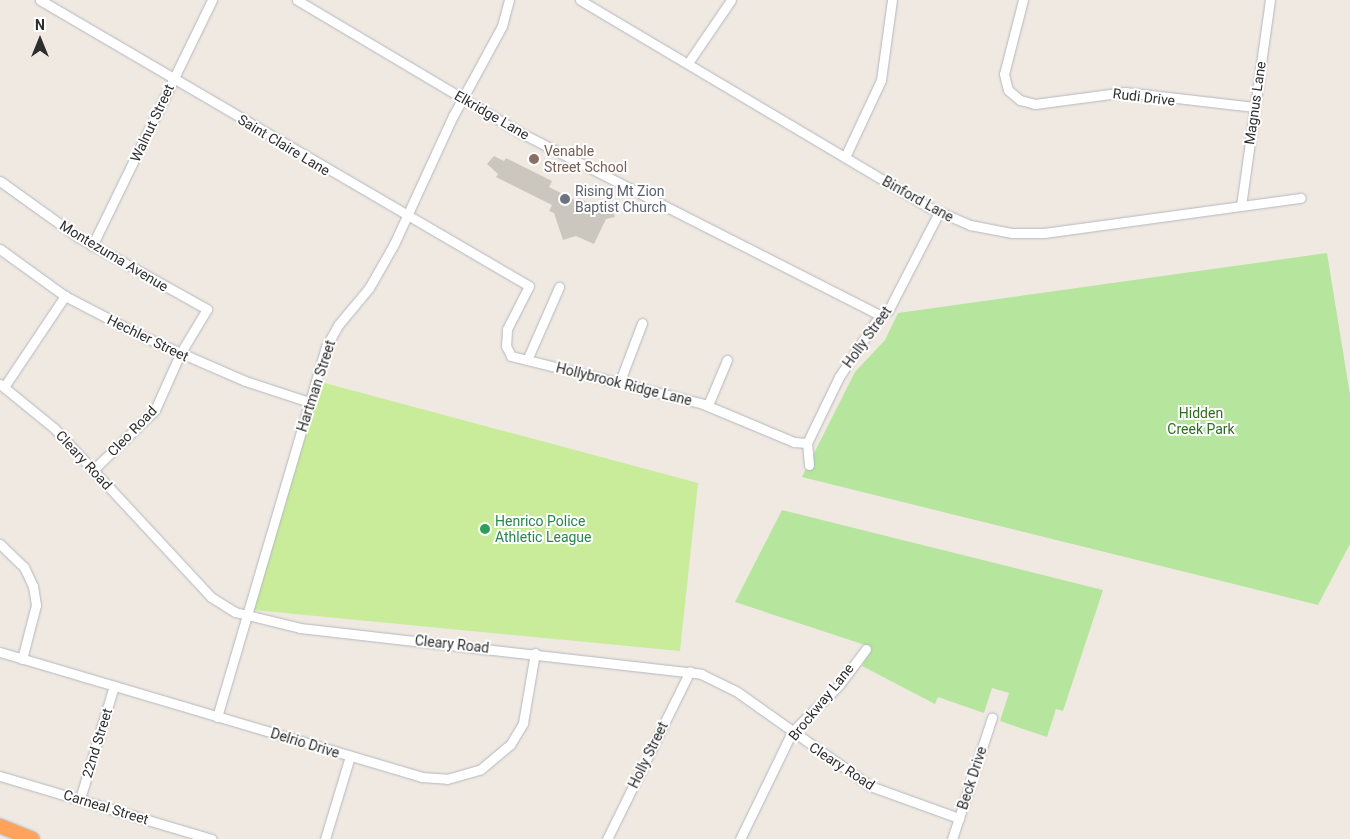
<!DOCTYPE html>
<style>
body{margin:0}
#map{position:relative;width:1350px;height:839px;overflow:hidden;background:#efe9e1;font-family:Roboto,sans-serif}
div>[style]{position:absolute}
.green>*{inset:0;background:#b6e59e}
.pitch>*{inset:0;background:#c9ec9a}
.building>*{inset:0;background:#cbc7bf}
.roads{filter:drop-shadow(0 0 1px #b4b7c1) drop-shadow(0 0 1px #b4b7c1)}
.minor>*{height:9px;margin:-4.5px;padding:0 4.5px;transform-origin:4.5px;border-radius:4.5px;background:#fff}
.highway>*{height:14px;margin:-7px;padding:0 7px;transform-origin:7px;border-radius:7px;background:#ffa35c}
.dots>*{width:14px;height:14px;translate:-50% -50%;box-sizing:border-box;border:2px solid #fff;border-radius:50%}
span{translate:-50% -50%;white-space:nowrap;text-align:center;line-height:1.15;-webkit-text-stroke:4px #fff;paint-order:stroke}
.street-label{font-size:14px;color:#2e2e2e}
.education-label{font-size:14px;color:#785e54}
.left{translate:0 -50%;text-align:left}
.worship-label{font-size:14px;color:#5b616d}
.park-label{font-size:14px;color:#2c6e1b}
.leisure-label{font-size:14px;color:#27864d}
.north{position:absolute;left:15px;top:15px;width:50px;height:50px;-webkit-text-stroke:4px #fff;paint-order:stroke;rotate:0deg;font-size:14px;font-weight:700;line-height:20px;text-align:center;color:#2e2e2e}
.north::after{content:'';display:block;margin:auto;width:18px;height:22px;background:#2e2e2e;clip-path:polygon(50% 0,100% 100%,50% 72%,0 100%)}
</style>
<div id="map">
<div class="green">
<div style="clip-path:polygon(1327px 253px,1350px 395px,1350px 544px,1318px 605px,802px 477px,855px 372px,885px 340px,898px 313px)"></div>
<div style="clip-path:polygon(782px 510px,1103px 590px,1063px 711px,1056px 709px,1047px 737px,1000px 721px,1009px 693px,992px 688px,984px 713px,938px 697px,935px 704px,862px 666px,871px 647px,735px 602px)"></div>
</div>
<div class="pitch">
<div style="clip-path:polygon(321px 382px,698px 483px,680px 651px,254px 610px)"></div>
</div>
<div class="building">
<div style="clip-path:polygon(494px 156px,504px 161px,506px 158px,552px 181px,549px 187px,577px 201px,579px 198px,602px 210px,612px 207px,615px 217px,606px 219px,594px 244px,576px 236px,563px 240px,554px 213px,549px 211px,552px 205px,496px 177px,498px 174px,487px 164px)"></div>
</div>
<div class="roads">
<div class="minor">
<div style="left:40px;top:0;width:566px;rotate:30.32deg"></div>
<div style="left:529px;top:286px;width:48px;rotate:117.1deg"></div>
<div style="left:507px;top:329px;width:17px;rotate:93deg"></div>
<div style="left:506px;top:346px;width:11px;rotate:63deg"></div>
<div style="left:511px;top:356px;width:198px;rotate:14deg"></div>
<div style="left:703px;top:404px;width:99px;rotate:22.7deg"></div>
<div style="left:794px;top:442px;width:13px;rotate:4deg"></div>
<div style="left:297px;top:0;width:263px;rotate:30.7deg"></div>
<div style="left:523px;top:134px;width:400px;rotate:26.9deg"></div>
<div style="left:580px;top:0;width:408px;rotate:30.7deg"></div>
<div style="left:931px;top:208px;width:43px;rotate:23.6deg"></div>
<div style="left:970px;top:225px;width:43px;rotate:10.8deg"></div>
<div style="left:1012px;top:233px;width:32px"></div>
<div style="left:1044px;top:233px;width:259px;rotate:-7.8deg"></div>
<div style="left:1023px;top:0;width:76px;rotate:104.4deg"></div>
<div style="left:1004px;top:74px;width:16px;rotate:76deg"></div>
<div style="left:1008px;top:90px;width:16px;rotate:40deg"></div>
<div style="left:1020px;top:100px;width:16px;rotate:15deg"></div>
<div style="left:1035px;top:104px;width:91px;rotate:-7.6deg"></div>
<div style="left:1125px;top:92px;width:130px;rotate:6.6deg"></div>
<div style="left:688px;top:63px;width:76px;rotate:-55.7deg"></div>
<div style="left:845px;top:157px;width:85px;rotate:-64.9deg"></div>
<div style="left:881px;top:80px;width:81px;rotate:-82.2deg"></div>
<div style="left:0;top:181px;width:96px;rotate:35.7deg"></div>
<div style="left:78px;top:237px;width:148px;rotate:29.2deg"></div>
<div style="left:207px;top:309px;width:52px;rotate:121deg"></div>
<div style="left:180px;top:354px;width:61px;rotate:114.1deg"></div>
<div style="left:155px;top:410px;width:86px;rotate:135.9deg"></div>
<div style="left:1241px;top:206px;width:208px;rotate:-82deg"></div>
<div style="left:92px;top:246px;width:274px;rotate:-64deg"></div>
<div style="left:0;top:249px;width:80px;rotate:35.9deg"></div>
<div style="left:65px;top:296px;width:89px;rotate:27.4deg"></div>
<div style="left:144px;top:337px;width:110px;rotate:23.5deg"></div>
<div style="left:245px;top:381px;width:67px;rotate:18.2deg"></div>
<div style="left:527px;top:360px;width:80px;rotate:-66.3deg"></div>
<div style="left:620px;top:381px;width:62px;rotate:-69.2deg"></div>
<div style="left:0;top:384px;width:70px;rotate:39.2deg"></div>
<div style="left:54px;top:428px;width:231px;rotate:47.1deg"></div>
<div style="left:211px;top:597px;width:28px;rotate:32deg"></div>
<div style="left:235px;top:612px;width:67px;rotate:13.8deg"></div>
<div style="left:300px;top:628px;width:404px;rotate:6.5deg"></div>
<div style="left:701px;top:674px;width:39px;rotate:26deg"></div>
<div style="left:736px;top:691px;width:164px;rotate:35.3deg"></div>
<div style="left:870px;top:786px;width:95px;rotate:19.8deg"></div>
<div style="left:4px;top:387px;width:110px;rotate:-56.2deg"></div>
<div style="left:708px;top:405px;width:49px;rotate:-67.1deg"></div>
<div style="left:809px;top:465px;width:22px;rotate:-95deg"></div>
<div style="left:807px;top:443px;width:73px;rotate:-64.1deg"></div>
<div style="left:839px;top:377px;width:74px;rotate:-56.5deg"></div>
<div style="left:880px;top:315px;width:9px;rotate:-27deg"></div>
<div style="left:888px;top:311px;width:111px;rotate:-62.7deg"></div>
<div style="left:0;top:544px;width:33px;rotate:44deg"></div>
<div style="left:24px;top:567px;width:21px;rotate:65deg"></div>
<div style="left:33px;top:586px;width:19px;rotate:81deg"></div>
<div style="left:36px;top:605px;width:56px;rotate:104.5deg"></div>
<div style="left:0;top:652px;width:439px;rotate:16.5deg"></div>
<div style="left:421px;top:777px;width:26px;rotate:4deg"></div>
<div style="left:447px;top:779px;width:35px;rotate:-16deg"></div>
<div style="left:481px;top:769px;width:38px;rotate:-40deg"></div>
<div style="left:510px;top:745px;width:26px;rotate:-59deg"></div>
<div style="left:523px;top:723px;width:71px;rotate:-80.3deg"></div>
<div style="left:217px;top:717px;width:386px;rotate:-73.6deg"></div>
<div style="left:326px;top:347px;width:26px;rotate:-61deg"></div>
<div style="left:339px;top:324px;width:47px;rotate:-50.2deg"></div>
<div style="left:369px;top:288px;width:51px;rotate:-60.4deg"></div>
<div style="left:394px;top:244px;width:141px;rotate:-65.3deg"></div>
<div style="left:453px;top:116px;width:102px;rotate:-61.4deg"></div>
<div style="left:502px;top:26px;width:27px;rotate:-75deg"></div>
<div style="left:0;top:776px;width:221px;rotate:16.6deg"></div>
<div style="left:80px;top:799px;width:118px;rotate:-73.3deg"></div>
<div style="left:325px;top:839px;width:87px;rotate:-73.2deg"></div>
<div style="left:607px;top:839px;width:187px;rotate:-63.7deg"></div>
<div style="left:740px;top:839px;width:119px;rotate:-64.1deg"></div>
<div style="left:792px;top:732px;width:66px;rotate:-45deg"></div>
<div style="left:839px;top:685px;width:45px;rotate:-53.1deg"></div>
<div style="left:952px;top:839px;width:128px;rotate:-71.8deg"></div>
</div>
<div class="highway">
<div style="left:0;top:826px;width:35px;rotate:22deg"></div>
</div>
</div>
<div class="dots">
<div style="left:534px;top:159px;background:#8d6e63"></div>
<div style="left:565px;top:199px;background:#6b7280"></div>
<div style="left:485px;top:529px;background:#2e9e5b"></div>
</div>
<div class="street-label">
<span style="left:1144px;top:97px;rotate:7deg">Rudi Drive</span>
<span style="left:1255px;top:103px;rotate:-82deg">Magnus Lane</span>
<span style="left:492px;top:115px;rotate:30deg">Elkridge Lane</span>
<span style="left:152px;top:123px;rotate:-65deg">Walnut Street</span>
<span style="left:284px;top:145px;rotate:31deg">Saint Claire Lane</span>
<span style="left:918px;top:199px;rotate:29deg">Binford Lane</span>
<span style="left:114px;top:256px;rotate:31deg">Montezuma Avenue</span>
<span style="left:867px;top:337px;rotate:-54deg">Holly Street</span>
<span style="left:148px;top:338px;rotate:26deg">Hechler Street</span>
<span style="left:624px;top:384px;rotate:14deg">Hollybrook Ridge Lane</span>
<span style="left:316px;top:386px;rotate:-72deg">Hartman Street</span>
<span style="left:132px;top:431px;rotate:-46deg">Cleo Road</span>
<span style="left:84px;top:460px;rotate:47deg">Cleary Road</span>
<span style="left:452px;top:644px;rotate:6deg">Cleary Road</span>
<span style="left:821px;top:702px;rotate:-51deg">Brockway Lane</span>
<span style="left:97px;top:743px;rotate:-73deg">22nd Street</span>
<span style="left:305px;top:743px;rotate:17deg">Delrio Drive</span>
<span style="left:648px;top:755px;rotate:-64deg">Holly Street</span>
<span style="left:842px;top:766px;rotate:33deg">Cleary Road</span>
<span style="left:972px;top:778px;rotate:-72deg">Beck Drive</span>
<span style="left:106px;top:807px;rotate:17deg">Carneal Street</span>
</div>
<div class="education-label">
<span class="left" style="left:544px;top:159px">Venable<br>Street School</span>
</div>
<div class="worship-label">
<span class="left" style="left:575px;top:199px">Rising Mt Zion<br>Baptist Church</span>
</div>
<div class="park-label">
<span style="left:1201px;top:421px">Hidden<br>Creek Park</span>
</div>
<div class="leisure-label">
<span class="left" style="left:495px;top:529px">Henrico Police<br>Athletic League</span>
</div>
<div class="north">N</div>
</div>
